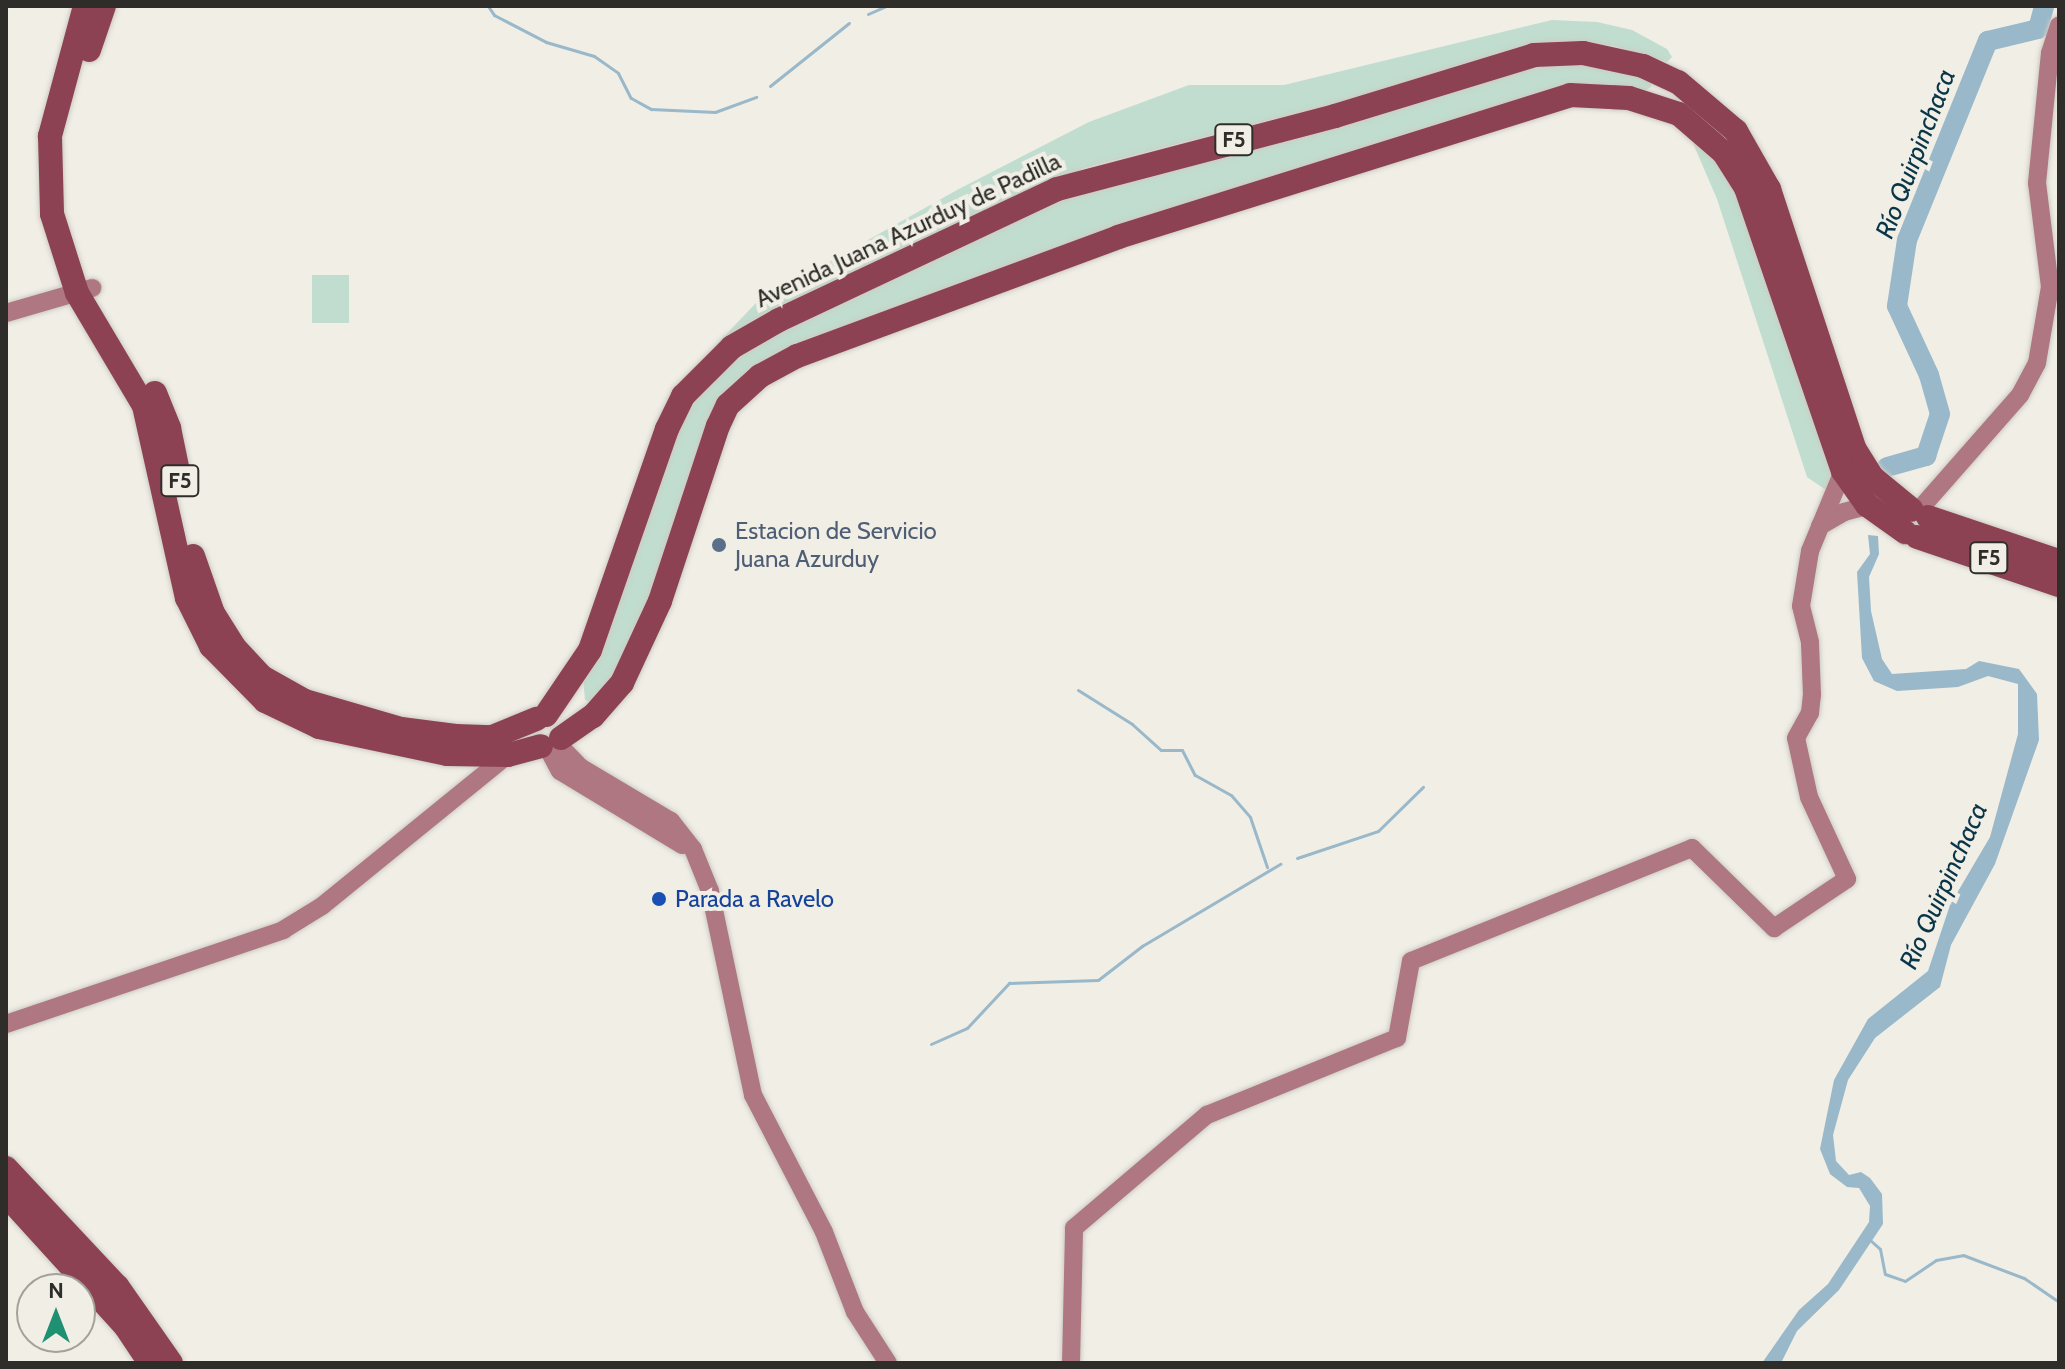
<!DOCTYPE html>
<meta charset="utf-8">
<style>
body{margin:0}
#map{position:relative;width:2065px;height:1369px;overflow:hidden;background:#f0eee5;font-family:Cabin,sans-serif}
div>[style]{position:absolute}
.green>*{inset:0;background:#c1ddcf;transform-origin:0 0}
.water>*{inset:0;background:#99b8ca}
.stream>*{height:3px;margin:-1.5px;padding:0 1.5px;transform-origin:1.5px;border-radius:1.5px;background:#99b8ca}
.river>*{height:20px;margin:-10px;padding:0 10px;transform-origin:10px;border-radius:10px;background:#99b8ca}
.roads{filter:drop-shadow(0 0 2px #cdcbc3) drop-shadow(0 0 2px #cdcbc3)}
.secondary>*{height:18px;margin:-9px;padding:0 9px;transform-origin:9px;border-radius:9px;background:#ae7781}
.highway>*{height:24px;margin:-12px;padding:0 12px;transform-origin:12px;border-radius:12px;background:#8c4252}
.dots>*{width:22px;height:22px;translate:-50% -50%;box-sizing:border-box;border:4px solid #f0eee5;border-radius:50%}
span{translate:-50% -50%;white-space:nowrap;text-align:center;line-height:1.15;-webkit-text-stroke:8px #f0eee5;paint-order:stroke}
.shield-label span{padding:2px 6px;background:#f0eee5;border:2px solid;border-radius:6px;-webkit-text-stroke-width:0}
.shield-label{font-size:22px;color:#2e2d2a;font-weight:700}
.street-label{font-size:24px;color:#2e2d2a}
.service-label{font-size:24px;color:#4e5e75}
.left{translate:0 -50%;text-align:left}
.transit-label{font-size:24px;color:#164399}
.water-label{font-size:26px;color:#093549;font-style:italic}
.frame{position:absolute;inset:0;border:8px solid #2e2d2a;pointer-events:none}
.north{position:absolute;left:16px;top:1273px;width:80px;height:80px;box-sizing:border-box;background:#f0eee5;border:2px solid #a2a19a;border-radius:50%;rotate:0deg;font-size:22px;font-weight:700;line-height:32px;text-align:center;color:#2e2d2a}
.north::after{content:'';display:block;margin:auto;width:28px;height:36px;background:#1f9172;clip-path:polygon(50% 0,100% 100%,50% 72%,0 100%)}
</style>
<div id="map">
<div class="green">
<div style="clip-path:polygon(1552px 20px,1597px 22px,1632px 30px,1667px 49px,1672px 57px,1667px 62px,1614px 46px,1573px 42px,1084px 168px,774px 309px,714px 347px,756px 303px,957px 190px,1089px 122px,1189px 85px,1284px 85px)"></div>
<div style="clip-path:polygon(1574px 59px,1652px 80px,1651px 87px,1645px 91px,1560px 90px,744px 381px,628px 657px,590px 702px,585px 700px,583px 678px,677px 428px,704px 383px,757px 341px,1051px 198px,1516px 68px)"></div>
<div style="clip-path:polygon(1686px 127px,1728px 170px,1836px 475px,1826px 490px,1807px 477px,1717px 199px)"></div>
<div style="left:349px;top:275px;width:48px;height:37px;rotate:90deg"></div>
</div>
<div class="water">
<div style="clip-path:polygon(1868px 535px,1878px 536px,1879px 554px,1869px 577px,1871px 611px,1882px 659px,1892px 674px,1966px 669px,1979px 661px,2019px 669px,2037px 694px,2039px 740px,1995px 864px,1951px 945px,1940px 987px,1875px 1038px,1848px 1080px,1833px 1135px,1836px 1161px,1849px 1175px,1861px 1172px,1870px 1178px,1882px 1194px,1883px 1224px,1839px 1290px,1797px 1331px,1781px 1363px,1762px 1363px,1799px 1310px,1828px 1284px,1869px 1222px,1870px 1206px,1859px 1188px,1847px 1187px,1830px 1174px,1820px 1149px,1834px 1080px,1868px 1019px,1928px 971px,1950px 905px,1990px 837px,2018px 734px,2018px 684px,1988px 676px,1958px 687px,1897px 691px,1874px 681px,1862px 658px,1857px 572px,1870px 554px)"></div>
</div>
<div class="stream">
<div style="left:488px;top:6px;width:11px;rotate:56deg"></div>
<div style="left:494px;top:15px;width:59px;rotate:27.4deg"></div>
<div style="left:546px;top:42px;width:50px;rotate:16.3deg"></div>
<div style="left:594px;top:56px;width:29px;rotate:35deg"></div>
<div style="left:618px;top:73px;width:28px;rotate:63deg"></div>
<div style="left:631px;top:98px;width:23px;rotate:29deg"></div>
<div style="left:651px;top:109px;width:64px;rotate:2.7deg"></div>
<div style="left:715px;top:112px;width:44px;rotate:-20.1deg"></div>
<div style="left:868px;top:14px;width:20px;rotate:-24deg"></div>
<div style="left:770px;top:86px;width:101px;rotate:-38.6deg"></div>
<div style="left:1078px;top:690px;width:64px;rotate:32.2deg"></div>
<div style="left:1132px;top:724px;width:39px;rotate:42deg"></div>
<div style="left:1161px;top:750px;width:21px"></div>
<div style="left:1182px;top:750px;width:28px;rotate:63deg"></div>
<div style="left:1195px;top:775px;width:41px;rotate:29.1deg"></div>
<div style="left:1231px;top:795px;width:29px;rotate:49deg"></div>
<div style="left:1250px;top:817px;width:53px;rotate:71.2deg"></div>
<div style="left:1297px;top:858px;width:85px;rotate:-18.4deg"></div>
<div style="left:1378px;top:831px;width:63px;rotate:-44.4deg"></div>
<div style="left:931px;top:1044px;width:39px;rotate:-24deg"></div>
<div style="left:967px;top:1028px;width:62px;rotate:-47deg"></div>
<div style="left:1009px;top:983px;width:89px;rotate:-1.9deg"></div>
<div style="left:1098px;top:980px;width:56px;rotate:-37.7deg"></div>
<div style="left:1142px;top:946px;width:161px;rotate:-30.7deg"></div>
<div style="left:1870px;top:1240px;width:13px;rotate:42deg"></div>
<div style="left:1880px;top:1249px;width:25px;rotate:79deg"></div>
<div style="left:1885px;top:1274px;width:21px;rotate:19deg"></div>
<div style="left:1905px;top:1281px;width:37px;rotate:-34deg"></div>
<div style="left:1936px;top:1260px;width:27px;rotate:-10deg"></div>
<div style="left:1963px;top:1255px;width:65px;rotate:20.7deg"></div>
<div style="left:2024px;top:1278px;width:42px;rotate:34.4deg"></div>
</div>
<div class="river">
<div style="left:1887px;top:467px;width:41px;rotate:-15.8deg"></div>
<div style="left:1926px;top:456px;width:44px;rotate:-71.6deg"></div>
<div style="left:1940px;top:414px;width:41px;rotate:-105.8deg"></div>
<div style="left:1929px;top:375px;width:76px;rotate:-114.9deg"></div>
<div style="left:1897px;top:306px;width:67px;rotate:-81.4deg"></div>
<div style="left:1907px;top:240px;width:215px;rotate:-67.9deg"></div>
<div style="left:1988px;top:41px;width:51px;rotate:-13.5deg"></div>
<div style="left:2038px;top:29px;width:24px;rotate:-75deg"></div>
</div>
<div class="roads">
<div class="secondary">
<div style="left:6px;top:313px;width:90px;rotate:-16.2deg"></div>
<div style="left:1919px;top:510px;width:153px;rotate:-48.7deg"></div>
<div style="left:2020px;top:395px;width:36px;rotate:-62deg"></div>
<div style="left:2037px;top:363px;width:77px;rotate:-80.3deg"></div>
<div style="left:2050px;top:287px;width:105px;rotate:-97.1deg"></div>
<div style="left:2037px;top:183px;width:131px;rotate:-84.3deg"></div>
<div style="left:2050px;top:53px;width:29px;rotate:-72deg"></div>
<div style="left:1820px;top:526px;width:28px;rotate:-30deg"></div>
<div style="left:1844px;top:512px;width:34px;rotate:-15deg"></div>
<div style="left:557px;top:743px;width:33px;rotate:46deg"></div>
<div style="left:580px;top:767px;width:106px;rotate:30.7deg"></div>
<div style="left:671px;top:821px;width:36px;rotate:52deg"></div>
<div style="left:693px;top:849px;width:45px;rotate:68deg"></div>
<div style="left:710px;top:891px;width:208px;rotate:78.1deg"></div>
<div style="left:753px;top:1095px;width:154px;rotate:62.6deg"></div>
<div style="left:824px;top:1232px;width:86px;rotate:68.8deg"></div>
<div style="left:855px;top:1312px;width:61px;rotate:57.1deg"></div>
<div style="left:547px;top:747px;width:27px;rotate:62deg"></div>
<div style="left:560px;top:771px;width:143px;rotate:31.2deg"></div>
<div style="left:6px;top:1024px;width:293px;rotate:-18.7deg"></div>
<div style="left:283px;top:930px;width:46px;rotate:-31.6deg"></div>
<div style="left:322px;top:906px;width:242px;rotate:-39.1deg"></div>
<div style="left:1071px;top:1363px;width:135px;rotate:-88.7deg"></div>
<div style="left:1074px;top:1228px;width:175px;rotate:-40.4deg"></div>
<div style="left:1207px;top:1115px;width:205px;rotate:-22.1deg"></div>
<div style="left:1397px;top:1038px;width:78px;rotate:-79.7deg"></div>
<div style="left:1411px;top:961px;width:303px;rotate:-21.9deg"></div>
<div style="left:1692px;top:848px;width:115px;rotate:44.3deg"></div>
<div style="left:1774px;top:928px;width:88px;rotate:-33.9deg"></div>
<div style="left:1847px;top:879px;width:90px;rotate:-114.9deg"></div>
<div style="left:1809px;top:797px;width:60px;rotate:-102.4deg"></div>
<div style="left:1796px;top:738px;width:29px;rotate:-61deg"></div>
<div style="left:1810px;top:713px;width:18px;rotate:-84deg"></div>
<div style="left:1812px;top:695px;width:53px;rotate:-92.2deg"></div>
<div style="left:1810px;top:642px;width:37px;rotate:-104deg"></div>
<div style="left:1801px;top:606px;width:56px;rotate:-80.7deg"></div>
<div style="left:1810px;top:551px;width:87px;rotate:-67.6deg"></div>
</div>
<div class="highway">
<div style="left:85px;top:6px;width:135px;rotate:105.1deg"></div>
<div style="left:50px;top:136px;width:78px;rotate:88.5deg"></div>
<div style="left:52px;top:214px;width:83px;rotate:72.4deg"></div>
<div style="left:77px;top:293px;width:131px;rotate:59.3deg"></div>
<div style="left:144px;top:406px;width:197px;rotate:77.4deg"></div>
<div style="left:187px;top:598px;width:54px;rotate:63.4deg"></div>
<div style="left:211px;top:646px;width:77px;rotate:45.5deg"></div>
<div style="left:265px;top:701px;width:60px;rotate:25.7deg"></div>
<div style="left:319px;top:727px;width:131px;rotate:11.9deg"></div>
<div style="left:447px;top:754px;width:61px;rotate:0.9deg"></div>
<div style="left:508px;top:755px;width:34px;rotate:-15deg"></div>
<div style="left:89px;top:50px;width:46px;rotate:-71.2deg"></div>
<div style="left:155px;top:393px;width:38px;rotate:68deg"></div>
<div style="left:169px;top:428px;width:54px;rotate:78.3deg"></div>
<div style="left:1928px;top:517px;width:138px;rotate:18.6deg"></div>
<div style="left:1917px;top:537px;width:150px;rotate:18.7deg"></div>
<div style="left:193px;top:556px;width:60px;rotate:70.7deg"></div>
<div style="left:213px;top:613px;width:40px;rotate:58deg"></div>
<div style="left:234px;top:647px;width:41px;rotate:47deg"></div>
<div style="left:262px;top:677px;width:49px;rotate:29.2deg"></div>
<div style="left:305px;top:701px;width:100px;rotate:16.3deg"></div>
<div style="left:401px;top:729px;width:55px;rotate:7.3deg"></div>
<div style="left:456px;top:736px;width:36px;rotate:2deg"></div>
<div style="left:492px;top:737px;width:48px;rotate:-22.2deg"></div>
<div style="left:546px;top:715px;width:78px;rotate:-55.9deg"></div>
<div style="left:590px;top:650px;width:234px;rotate:-70.8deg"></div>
<div style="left:667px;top:429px;width:37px;rotate:-64deg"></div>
<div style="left:683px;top:396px;width:69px;rotate:-45deg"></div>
<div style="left:732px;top:347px;width:54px;rotate:-29.9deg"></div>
<div style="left:779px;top:320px;width:307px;rotate:-25.2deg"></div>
<div style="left:1057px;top:189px;width:287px;rotate:-14.7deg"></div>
<div style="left:1335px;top:116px;width:208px;rotate:-17deg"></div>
<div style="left:1534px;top:55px;width:49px;rotate:-2.3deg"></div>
<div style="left:1583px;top:53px;width:61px;rotate:12.2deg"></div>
<div style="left:1643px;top:66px;width:38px;rotate:25deg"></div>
<div style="left:1678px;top:82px;width:76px;rotate:40.2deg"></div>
<div style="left:1736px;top:131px;width:67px;rotate:60.4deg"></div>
<div style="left:1769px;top:189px;width:273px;rotate:71.8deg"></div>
<div style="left:1854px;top:448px;width:36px;rotate:58deg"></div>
<div style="left:1873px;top:478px;width:50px;rotate:39.4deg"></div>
<div style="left:561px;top:738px;width:39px;rotate:-35deg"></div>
<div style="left:593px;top:716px;width:44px;rotate:-48.7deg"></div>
<div style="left:622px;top:683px;width:90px;rotate:-65.1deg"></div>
<div style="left:660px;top:601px;width:184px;rotate:-71.7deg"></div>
<div style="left:718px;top:426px;width:23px;rotate:-65deg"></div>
<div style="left:728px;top:405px;width:43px;rotate:-42.2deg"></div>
<div style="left:760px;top:376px;width:42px;rotate:-28.4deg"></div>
<div style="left:797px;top:356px;width:342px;rotate:-20.3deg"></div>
<div style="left:1118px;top:237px;width:474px;rotate:-17.4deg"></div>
<div style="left:1570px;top:95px;width:59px;rotate:2.9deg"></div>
<div style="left:1629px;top:98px;width:52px;rotate:17.7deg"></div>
<div style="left:1679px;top:114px;width:60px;rotate:40.9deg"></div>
<div style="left:1724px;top:153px;width:41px;rotate:57.8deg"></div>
<div style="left:1746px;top:188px;width:299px;rotate:71.1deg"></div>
<div style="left:1843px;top:471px;width:42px;rotate:54.8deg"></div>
<div style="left:1867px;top:505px;width:47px;rotate:35.4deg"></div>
<div style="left:6px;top:1168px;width:162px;rotate:46.8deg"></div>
<div style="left:117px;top:1286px;width:94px;rotate:55deg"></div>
<div style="left:6px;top:1195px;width:178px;rotate:47.7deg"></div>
<div style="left:126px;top:1327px;width:43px;rotate:56.3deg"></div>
</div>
</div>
<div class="dots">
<div style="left:719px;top:545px;background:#5c6f8a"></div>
<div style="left:659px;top:899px;background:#1a4fb4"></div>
</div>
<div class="shield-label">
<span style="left:1234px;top:140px">F5</span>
<span style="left:180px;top:481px">F5</span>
<span style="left:1989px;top:558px">F5</span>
</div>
<div class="street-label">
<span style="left:908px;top:230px;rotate:-25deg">Avenida Juana Azurduy de Padilla</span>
</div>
<div class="service-label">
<span class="left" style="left:735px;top:545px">Estacion de Servicio<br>Juana Azurduy</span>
</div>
<div class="transit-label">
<span class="left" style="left:675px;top:899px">Parada a Ravelo</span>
</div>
<div class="water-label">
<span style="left:1916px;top:154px;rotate:-69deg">Río Quirpinchaca</span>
<span style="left:1944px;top:886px;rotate:-66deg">Río Quirpinchaca</span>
</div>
<div class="frame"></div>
<div class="north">N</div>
</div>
